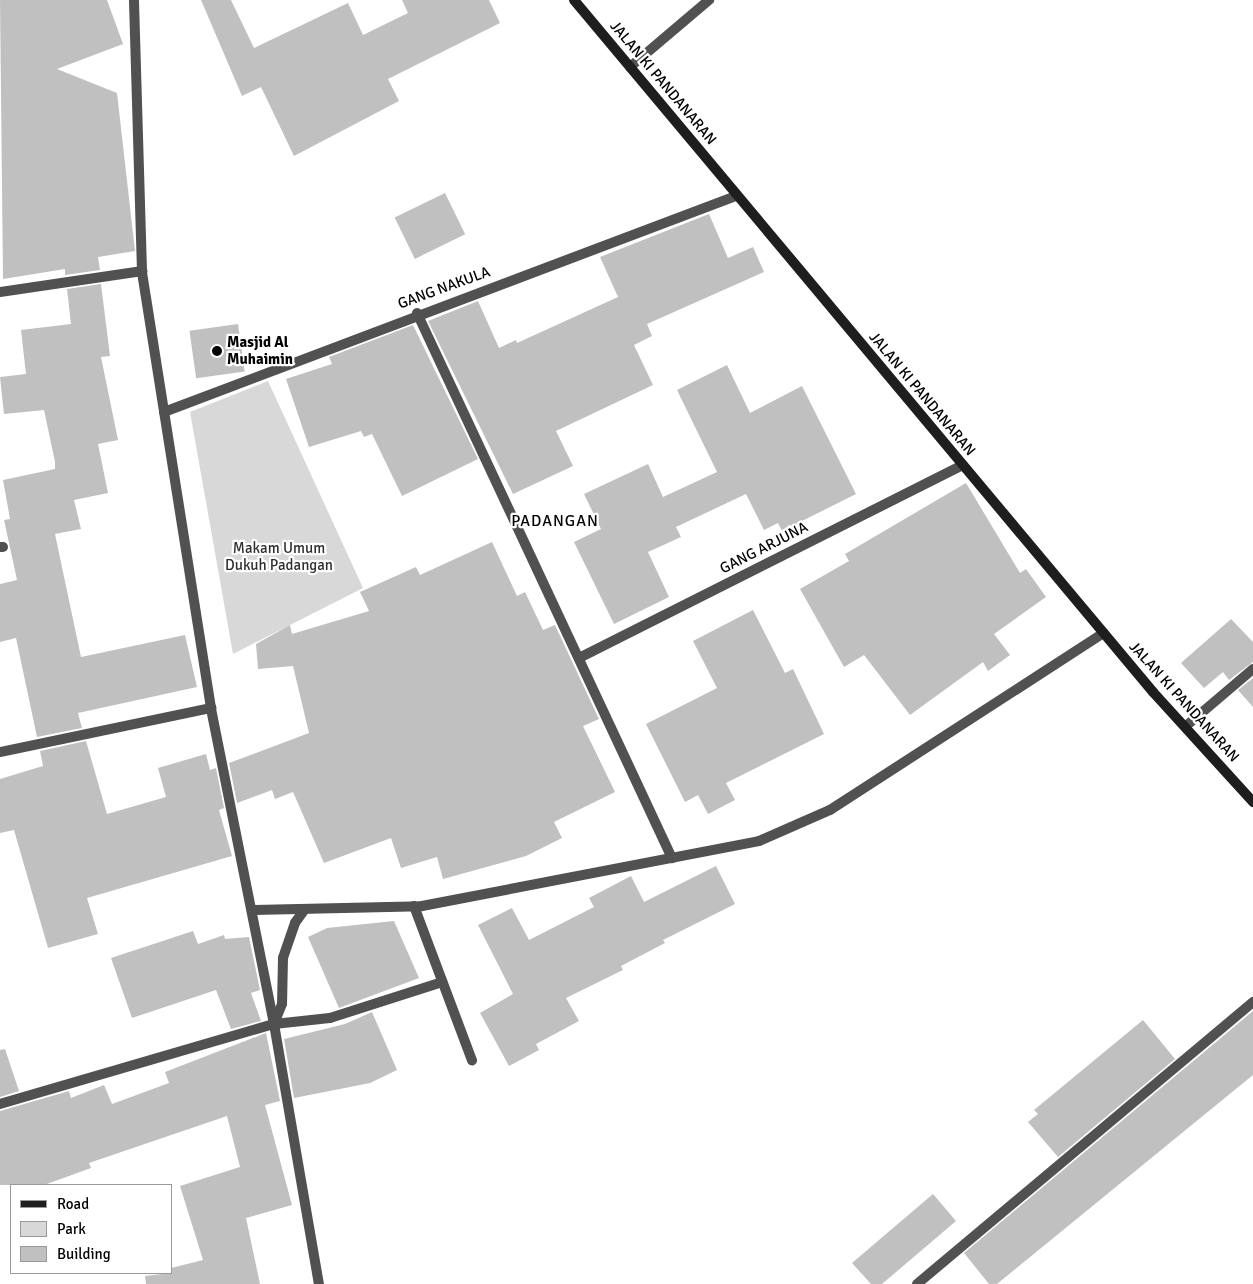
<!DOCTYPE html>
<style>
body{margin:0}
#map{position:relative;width:1253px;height:1284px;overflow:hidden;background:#fff;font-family:Signika,sans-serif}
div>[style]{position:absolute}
.green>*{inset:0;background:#d8d8d8}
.building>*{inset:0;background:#c0c0c0;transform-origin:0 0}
.service>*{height:10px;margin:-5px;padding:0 5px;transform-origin:5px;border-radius:5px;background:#515151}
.minor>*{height:10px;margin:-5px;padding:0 5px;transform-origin:5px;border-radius:5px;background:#515151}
.secondary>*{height:10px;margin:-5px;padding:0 5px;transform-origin:5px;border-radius:5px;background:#1e1e1e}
.dots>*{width:14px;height:14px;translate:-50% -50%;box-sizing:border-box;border:2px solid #fff;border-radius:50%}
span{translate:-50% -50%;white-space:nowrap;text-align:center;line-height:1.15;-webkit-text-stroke:4.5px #fff;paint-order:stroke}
.street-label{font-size:15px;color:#000}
.poi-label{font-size:15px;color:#000;font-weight:700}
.left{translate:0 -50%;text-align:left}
.park-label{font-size:15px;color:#2f2f2f}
.neighbourhood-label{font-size:16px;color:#000;letter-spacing:1px}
.legend{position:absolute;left:10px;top:1184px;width:162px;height:90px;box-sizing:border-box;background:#fff;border:1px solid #999;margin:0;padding:6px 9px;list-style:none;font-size:15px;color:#000}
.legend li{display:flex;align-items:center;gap:10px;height:25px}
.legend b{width:25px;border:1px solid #999}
</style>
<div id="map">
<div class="green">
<div style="clip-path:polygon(268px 381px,363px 588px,233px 654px,190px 412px)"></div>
</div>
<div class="building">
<div style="clip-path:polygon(0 0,107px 0,123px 44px,57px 69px,117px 93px,135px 251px,98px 257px,100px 270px,65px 275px,65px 269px,3px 279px)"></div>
<div style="clip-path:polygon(201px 0,231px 0,254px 48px,348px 3px,363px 35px,408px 13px,402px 0,489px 0,500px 23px,388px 79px,399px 101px,294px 156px,261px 87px,242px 96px)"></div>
<div style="left:445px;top:193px;width:46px;height:56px;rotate:64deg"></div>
<div style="clip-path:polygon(709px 214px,728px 258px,753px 247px,764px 272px,647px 324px,652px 336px,634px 345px,653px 385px,556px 431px,573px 466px,513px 494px,428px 321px,478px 301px,499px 348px,516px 340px,517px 343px,618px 297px,600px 257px)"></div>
<div style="clip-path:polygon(101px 284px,110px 356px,101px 357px,118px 440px,98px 444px,108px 493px,74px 500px,81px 529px,55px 534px,81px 657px,185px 635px,197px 687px,78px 713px,82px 728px,37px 737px,16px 638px,0 642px,0 584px,17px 580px,4px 520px,10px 519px,3px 480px,55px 469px,55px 462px,44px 410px,4px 414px,0 377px,26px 374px,21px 330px,71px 324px,67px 289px)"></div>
<div style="left:238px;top:324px;width:48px;height:49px;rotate:82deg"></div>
<div style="clip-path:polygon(413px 325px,478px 459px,402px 496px,372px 434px,364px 437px,361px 431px,309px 447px,286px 379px,332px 364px,329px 357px)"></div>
<div style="clip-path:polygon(727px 365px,750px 413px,802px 386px,856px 494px,782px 531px,778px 523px,764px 530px,746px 494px,676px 527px,681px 537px,648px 552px,669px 597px,614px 624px,574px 542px,601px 529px,584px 494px,648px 464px,663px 497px,717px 472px,677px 390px)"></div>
<div style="clip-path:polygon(966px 483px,1020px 573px,1026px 569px,1046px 597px,994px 634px,1010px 655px,988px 671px,983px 662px,910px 715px,864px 655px,844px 667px,800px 589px,849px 561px,845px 554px)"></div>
<div style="clip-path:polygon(492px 542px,517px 596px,525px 592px,543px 630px,555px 625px,599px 719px,583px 726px,615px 792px,554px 822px,562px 838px,526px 856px,443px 879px,437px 857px,401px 868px,391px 838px,324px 863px,293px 792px,275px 799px,272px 790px,237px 803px,229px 763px,309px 733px,293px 666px,258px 669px,256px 644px,290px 625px,292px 634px,369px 611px,360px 592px,416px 567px,420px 575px)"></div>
<div style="clip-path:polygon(753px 610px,785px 673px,793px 669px,824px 734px,726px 783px,735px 800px,708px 814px,698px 795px,685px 802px,646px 724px,717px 688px,693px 641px)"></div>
<div style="clip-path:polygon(1231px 619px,1253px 642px,1253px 662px,1229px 680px,1223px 672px,1204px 688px,1181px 663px)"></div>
<div style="clip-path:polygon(1253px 678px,1253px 707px,1238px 690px)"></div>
<div style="clip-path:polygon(86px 741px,107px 814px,166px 797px,158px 768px,206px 754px,210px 770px,216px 768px,224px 808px,219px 810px,232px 856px,87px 898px,98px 934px,48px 948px,14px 830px,0 833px,0 779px,43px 766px,40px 751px)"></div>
<div style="clip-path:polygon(716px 866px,735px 904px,663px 940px,665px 943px,621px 966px,623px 970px,566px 998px,579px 1021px,536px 1044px,539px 1050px,509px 1066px,480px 1013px,513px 994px,478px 925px,512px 908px,529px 940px,594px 907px,589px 898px,631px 876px,644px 902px)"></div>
<div style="clip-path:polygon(394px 921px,419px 978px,339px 1008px,308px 937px,327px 928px)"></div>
<div style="clip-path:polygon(193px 931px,198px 944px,224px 935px,225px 939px,249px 937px,260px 990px,251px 993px,261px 1021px,231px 1029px,216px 990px,132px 1018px,111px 958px)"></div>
<div style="clip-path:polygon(1253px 1011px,1253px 1075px,997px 1284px,989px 1284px,964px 1253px)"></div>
<div style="clip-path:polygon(372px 1012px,397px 1070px,370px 1083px,294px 1098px,284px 1039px,345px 1024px)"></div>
<div style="clip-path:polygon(1143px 1020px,1175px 1059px,1058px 1157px,1028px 1122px,1038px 1114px,1034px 1110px)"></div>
<div style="clip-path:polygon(266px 1033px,280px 1101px,265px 1105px,292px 1205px,246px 1218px,260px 1284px,146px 1284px,145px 1276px,171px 1273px,171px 1268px,203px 1260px,180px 1186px,240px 1167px,227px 1116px,89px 1163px,91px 1168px,44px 1185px,0 1185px,0 1111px,69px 1091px,71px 1098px,104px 1085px,112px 1104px,169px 1083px,165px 1072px)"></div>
<div style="clip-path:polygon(5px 1049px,19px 1091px,0 1097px,0 1050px)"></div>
<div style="clip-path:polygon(933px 1194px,956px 1221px,882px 1284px,871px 1284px,852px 1263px)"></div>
</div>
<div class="service">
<div style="left:1186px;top:726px;width:88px;rotate:-40.4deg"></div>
</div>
<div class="minor">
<div style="left:630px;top:67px;width:104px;rotate:-40.3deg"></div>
<div style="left:0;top:292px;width:144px;rotate:-8.4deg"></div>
<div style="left:417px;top:313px;width:602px;rotate:64.93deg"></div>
<div style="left:164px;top:412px;width:611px;rotate:-20.69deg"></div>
<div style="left:0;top:547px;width:3px"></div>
<div style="left:579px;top:658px;width:429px;rotate:-26.7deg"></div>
<div style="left:0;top:752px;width:216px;rotate:-11.8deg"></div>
<div style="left:414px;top:906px;width:165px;rotate:69.4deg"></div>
<div style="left:305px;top:909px;width:17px;rotate:126deg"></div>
<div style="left:295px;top:923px;width:37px;rotate:109deg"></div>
<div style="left:283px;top:958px;width:46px;rotate:91.2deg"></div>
<div style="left:282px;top:1004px;width:22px;rotate:112deg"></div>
<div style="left:274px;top:1024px;width:264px;rotate:80.2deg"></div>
<div style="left:252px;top:910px;width:170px;rotate:-1.3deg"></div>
<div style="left:422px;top:906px;width:343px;rotate:-10.9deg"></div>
<div style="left:759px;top:841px;width:77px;rotate:-23.6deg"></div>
<div style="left:830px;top:810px;width:326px;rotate:-32.9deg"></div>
<div style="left:274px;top:1024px;width:56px;rotate:-6.1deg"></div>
<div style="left:330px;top:1018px;width:118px;rotate:-17.8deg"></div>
<div style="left:0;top:1104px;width:285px;rotate:-16.3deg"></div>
<div style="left:274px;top:1024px;width:322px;rotate:-101.3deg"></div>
<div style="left:211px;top:708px;width:442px;rotate:-99deg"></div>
<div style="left:142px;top:271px;width:271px;rotate:-91.7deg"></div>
<div style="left:917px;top:1284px;width:439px;rotate:-40deg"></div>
</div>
<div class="secondary">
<div style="left:574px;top:0;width:902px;rotate:50.08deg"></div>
<div style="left:1153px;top:692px;width:149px;rotate:47.7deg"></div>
</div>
<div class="dots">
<div style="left:217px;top:351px;background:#000"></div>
</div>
<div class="street-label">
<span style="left:663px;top:83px;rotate:50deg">JALAN KI PANDANARAN</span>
<span style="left:444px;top:288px;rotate:-20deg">GANG NAKULA</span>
<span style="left:922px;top:394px;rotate:50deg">JALAN KI PANDANARAN</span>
<span style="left:764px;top:548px;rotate:-27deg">GANG ARJUNA</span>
<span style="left:1184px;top:702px;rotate:48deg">JALAN KI PANDANARAN</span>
</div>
<div class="poi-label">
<span class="left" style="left:227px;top:351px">Masjid Al<br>Muhaimin</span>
</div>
<div class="park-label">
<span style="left:279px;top:557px">Makam Umum<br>Dukuh Padangan</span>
</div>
<div class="neighbourhood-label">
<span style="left:555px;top:521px">PADANGAN</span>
</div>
<ul class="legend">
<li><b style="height:6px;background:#1e1e1e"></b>Road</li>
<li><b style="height:14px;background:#d8d8d8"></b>Park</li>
<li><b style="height:14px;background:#c0c0c0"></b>Building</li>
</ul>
</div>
